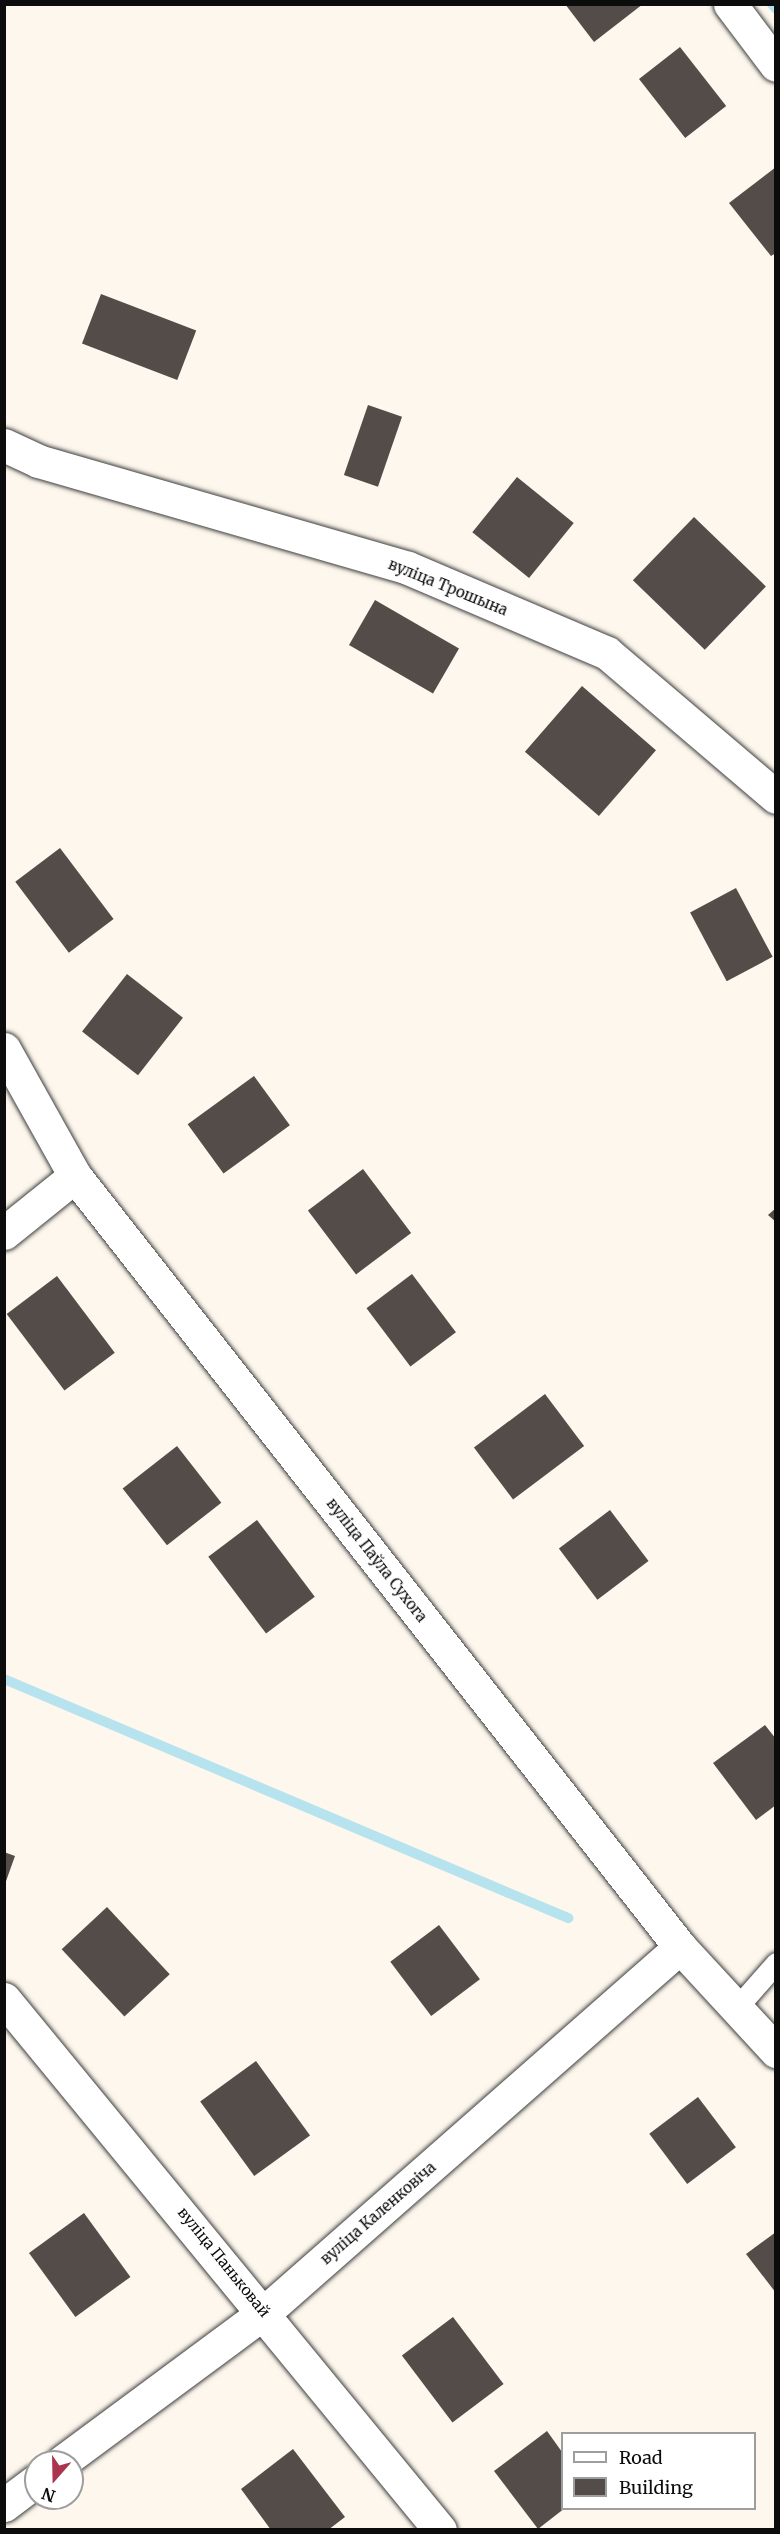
<!DOCTYPE html>
<meta charset="utf-8">
<style>
body{margin:0}
#map{position:relative;width:780px;height:2534px;overflow:hidden;background:#fdf7ed;font-family:Merriweather,serif}
div>[style]{position:absolute}
.stream>*{height:10px;margin:-5px;padding:0 5px;transform-origin:5px;border-radius:5px;background:#b7e3ee}
.building>*{inset:0;background:#534c49;transform-origin:0 0}
.roads{filter:drop-shadow(0 0 2px #3f3f3f) drop-shadow(0 0 2px #3f3f3f)}
.lane>*{height:21px;margin:-10.5px;padding:0 10.5px;transform-origin:10.5px;border-radius:10.5px;background:#fff}
.street>*{height:33px;margin:-16.5px;padding:0 16.5px;transform-origin:16.5px;border-radius:16.5px;background:#fff}
span{translate:-50% -50%;white-space:nowrap;text-align:center;line-height:1.15;-webkit-text-stroke:6px #fff;paint-order:stroke}
.street-label{font-size:15px;color:#0c0c0c}
.frame{position:absolute;inset:0;border:6px solid #0c0c0c;pointer-events:none}
.legend{position:absolute;left:561px;top:2432px;width:195px;height:78px;box-sizing:border-box;background:#fff;border:2px solid #9e9e9e;margin:0;padding:8px 10px;list-style:none;font-size:18px;color:#0c0c0c}
.legend li{display:flex;align-items:center;gap:12px;height:30px}
.legend b{width:30px;border:2px solid #9e9e9e}
.north{position:absolute;left:24px;top:2450px;width:60px;height:60px;box-sizing:border-box;background:#fff;border:2px solid #9e9e9e;border-radius:50%;rotate:200deg;font-size:16px;font-weight:700;line-height:24px;text-align:center;color:#0c0c0c}
.north::after{content:'';display:block;margin:auto;width:21px;height:27px;background:#ab354e;clip-path:polygon(50% 0,100% 100%,50% 72%,0 100%)}
</style>
<div id="map">
<div class="stream">
<div style="left:772px;top:4px;width:6px;rotate:51deg"></div>
<div style="left:4px;top:1679px;width:613px;rotate:22.97deg"></div>
</div>
<div class="building">
<div style="clip-path:polygon(565px 4px,643px 4px,594px 42px)"></div>
<div style="left:680px;top:47px;width:75px;height:52px;rotate:52deg"></div>
<div style="clip-path:polygon(776px 167px,776px 253px,771px 256px,729px 203px)"></div>
<div style="left:101px;top:294px;width:102px;height:53px;rotate:21deg"></div>
<div style="left:368px;top:405px;width:36px;height:74px;rotate:19deg"></div>
<div style="left:517px;top:477px;width:73px;height:71px;rotate:39deg"></div>
<div style="left:694px;top:517px;width:100px;height:88px;rotate:44deg"></div>
<div style="left:375px;top:600px;width:97px;height:52px;rotate:30deg"></div>
<div style="left:582px;top:686px;width:98px;height:87px;rotate:41deg"></div>
<div style="left:60px;top:848px;width:89px;height:56px;rotate:53deg"></div>
<div style="left:736px;top:888px;width:78px;height:52px;rotate:62deg"></div>
<div style="left:127px;top:974px;width:71px;height:73px;rotate:38deg"></div>
<div style="left:254px;top:1076px;width:61px;height:82px;rotate:54deg"></div>
<div style="left:363px;top:1169px;width:80px;height:69px;rotate:53deg"></div>
<div style="clip-path:polygon(776px 1208px,776px 1222px,768px 1215px)"></div>
<div style="left:412px;top:1274px;width:73px;height:57px;rotate:53deg"></div>
<div style="left:57px;top:1276px;width:96px;height:63px;rotate:53deg"></div>
<div style="left:545px;top:1394px;width:65px;height:89px;rotate:53deg"></div>
<div style="left:177px;top:1446px;width:72px;height:69px;rotate:52deg"></div>
<div style="left:610px;top:1510px;width:64px;height:64px;rotate:53deg"></div>
<div style="left:257px;top:1520px;width:96px;height:61px;rotate:53deg"></div>
<div style="clip-path:polygon(765px 1725px,776px 1739px,776px 1805px,756px 1820px,713px 1763px)"></div>
<div style="clip-path:polygon(4px 1852px,15px 1856px,5px 1884px,4px 1884px)"></div>
<div style="left:107px;top:1907px;width:92px;height:62px;rotate:47deg"></div>
<div style="left:439px;top:1925px;width:68px;height:61px;rotate:53deg"></div>
<div style="left:256px;top:2061px;width:92px;height:69px;rotate:54deg"></div>
<div style="left:698px;top:2097px;width:63px;height:61px;rotate:53deg"></div>
<div style="left:84px;top:2213px;width:79px;height:68px;rotate:54deg"></div>
<div style="clip-path:polygon(776px 2232px,776px 2293px,746px 2254px)"></div>
<div style="left:453px;top:2317px;width:84px;height:64px;rotate:53deg"></div>
<div style="clip-path:polygon(547px 2431px,562px 2452px,565px 2508px,538px 2529px,494px 2471px)"></div>
<div style="clip-path:polygon(293px 2449px,345px 2517px,328px 2530px,271px 2530px,241px 2489px)"></div>
</div>
<div class="roads">
<div class="lane">
<div style="left:739px;top:2005px;width:56px;rotate:-48.6deg"></div>
</div>
<div class="street">
<div style="left:730px;top:4px;width:76px;rotate:53deg"></div>
<div style="left:4px;top:445px;width:38px;rotate:25deg"></div>
<div style="left:38px;top:461px;width:385px;rotate:16.1deg"></div>
<div style="left:408px;top:568px;width:216px;rotate:23.1deg"></div>
<div style="left:607px;top:653px;width:222px;rotate:40.4deg"></div>
<div style="left:4px;top:1049px;width:145px;rotate:60.8deg"></div>
<div style="left:75px;top:1176px;width:980px;rotate:51.88deg"></div>
<div style="left:680px;top:1947px;width:142px;rotate:47.3deg"></div>
<div style="left:4px;top:1233px;width:91px;rotate:-38.8deg"></div>
<div style="left:4px;top:1999px;width:687px;rotate:50.61deg"></div>
<div style="left:62px;top:2462px;width:252px;rotate:-36.5deg"></div>
<div style="left:265px;top:2312px;width:553px;rotate:-41.33deg"></div>
<div style="left:4px;top:2505px;width:40px;rotate:-37deg"></div>
</div>
</div>
<div class="street-label">
<span style="left:448px;top:587px;rotate:22deg">вуліца Трошына</span>
<span style="left:377px;top:1560px;rotate:52deg">вуліца Паўла Сухога</span>
<span style="left:378px;top:2213px;rotate:-41deg">вуліца Каленковіча</span>
<span style="left:224px;top:2262px;rotate:51deg">вуліца Паньковай</span>
</div>
<div class="frame"></div>
<ul class="legend">
<li><b style="height:8px;background:#fff"></b>Road</li>
<li><b style="height:16px;background:#534c49"></b>Building</li>
</ul>
<div class="north">N</div>
</div>
